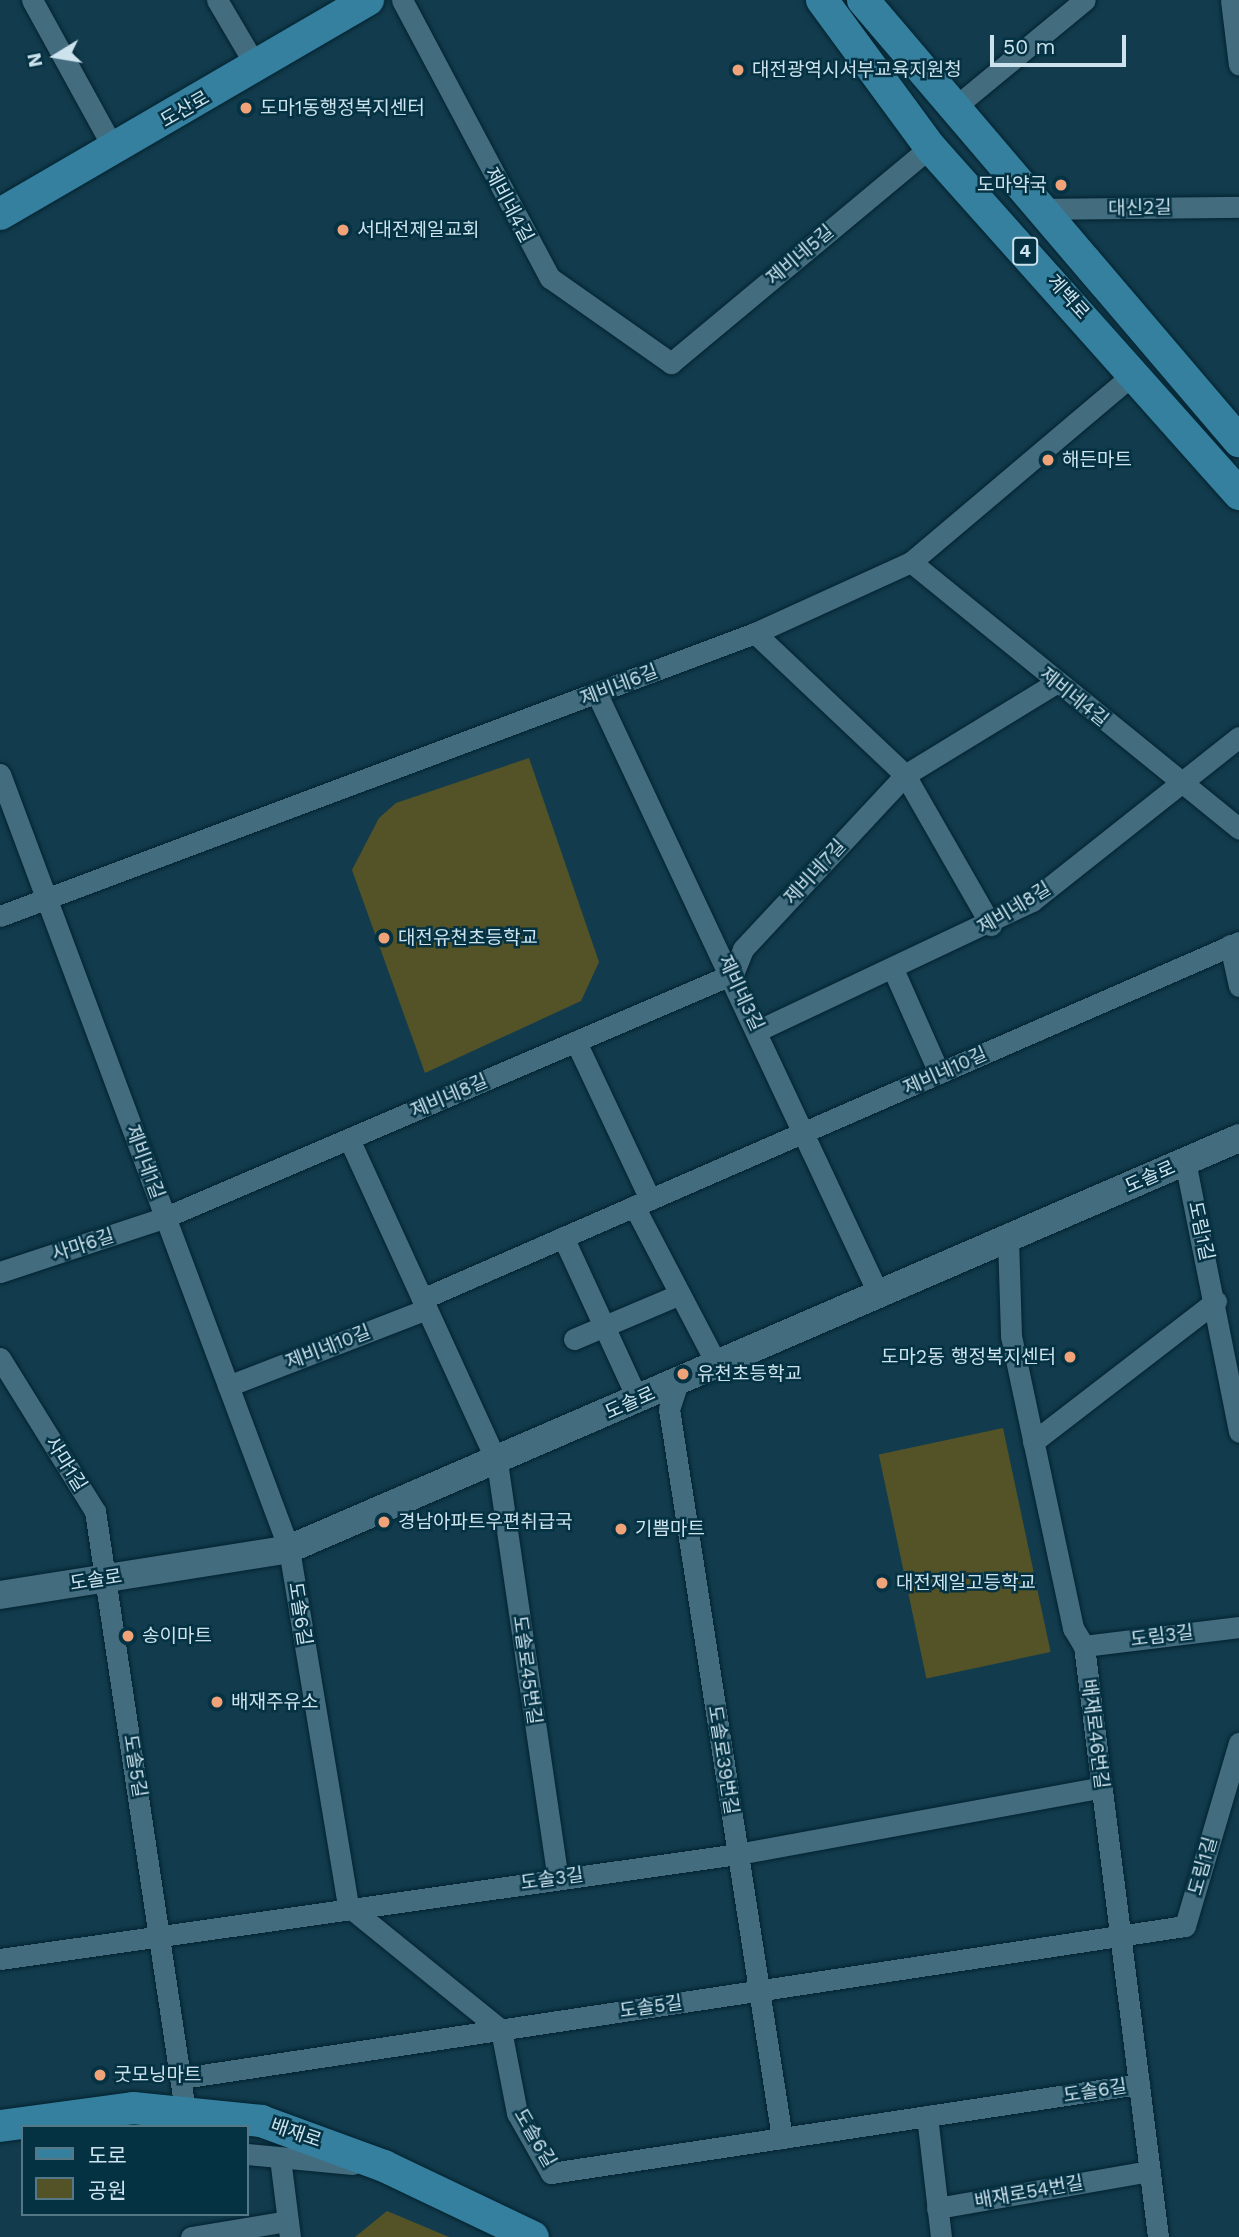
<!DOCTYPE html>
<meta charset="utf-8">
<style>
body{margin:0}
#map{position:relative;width:1239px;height:2237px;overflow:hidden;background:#123c4d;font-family:"Work Sans","Noto Sans KR",sans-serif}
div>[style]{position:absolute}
.green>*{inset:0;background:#535327;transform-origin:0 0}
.roads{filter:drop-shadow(0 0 2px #03222f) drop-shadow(0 0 2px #03222f)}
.street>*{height:21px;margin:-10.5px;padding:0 10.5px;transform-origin:10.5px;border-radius:10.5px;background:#436c7f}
.secondary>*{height:28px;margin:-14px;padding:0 14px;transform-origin:14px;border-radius:14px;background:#436c7f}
.primary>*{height:32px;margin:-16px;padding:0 16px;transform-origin:16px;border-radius:16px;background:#35809f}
.dots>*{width:19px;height:19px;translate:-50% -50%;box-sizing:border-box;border:4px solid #053243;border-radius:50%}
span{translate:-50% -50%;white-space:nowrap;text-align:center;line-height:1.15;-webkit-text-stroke:5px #053243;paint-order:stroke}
.shield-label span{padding:2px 5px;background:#053243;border:2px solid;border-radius:5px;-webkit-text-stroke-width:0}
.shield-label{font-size:18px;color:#cce2ed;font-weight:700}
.poi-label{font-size:19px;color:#cce2ed}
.left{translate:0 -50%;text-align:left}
.right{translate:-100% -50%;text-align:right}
.street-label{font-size:19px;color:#cce2ed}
.legend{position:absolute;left:21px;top:2125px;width:228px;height:91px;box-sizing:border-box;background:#053243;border:2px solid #557887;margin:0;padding:9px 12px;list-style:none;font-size:21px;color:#cce2ed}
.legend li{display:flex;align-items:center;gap:14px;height:35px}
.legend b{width:35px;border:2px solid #557887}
.north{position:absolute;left:21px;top:21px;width:70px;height:70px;-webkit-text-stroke:5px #053243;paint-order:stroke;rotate:259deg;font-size:19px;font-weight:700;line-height:28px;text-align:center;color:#cce2ed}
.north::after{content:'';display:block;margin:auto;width:24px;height:32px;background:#cce2ed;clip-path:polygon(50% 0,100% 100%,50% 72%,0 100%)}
.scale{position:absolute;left:990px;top:35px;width:136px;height:32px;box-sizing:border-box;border:4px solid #cce2ed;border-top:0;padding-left:9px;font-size:21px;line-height:24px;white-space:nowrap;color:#cce2ed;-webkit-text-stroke:5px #053243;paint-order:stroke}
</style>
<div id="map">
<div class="green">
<div style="clip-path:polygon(529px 758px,599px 962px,581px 1001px,425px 1073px,352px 870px,379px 818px,396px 803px)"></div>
<div style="left:1003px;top:1428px;width:229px;height:127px;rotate:78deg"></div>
<div style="clip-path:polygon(387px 2211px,449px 2237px,355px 2237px)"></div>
</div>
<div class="roads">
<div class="street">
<div style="left:32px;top:0;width:170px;rotate:61.2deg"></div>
<div style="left:217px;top:0;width:79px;rotate:59.5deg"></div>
<div style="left:402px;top:0;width:315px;rotate:62deg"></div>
<div style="left:550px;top:278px;width:148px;rotate:35.1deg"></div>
<div style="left:671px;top:363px;width:337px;rotate:-39.8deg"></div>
<div style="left:1231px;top:0;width:65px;rotate:83deg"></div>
<div style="left:955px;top:107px;width:168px;rotate:-39.5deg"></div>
<div style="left:1040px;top:209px;width:199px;rotate:-0.6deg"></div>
<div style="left:911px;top:562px;width:423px;rotate:39.1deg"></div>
<div style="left:755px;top:633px;width:207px;rotate:43.4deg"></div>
<div style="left:905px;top:775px;width:173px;rotate:60.2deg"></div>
<div style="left:597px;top:694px;width:664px;rotate:64.86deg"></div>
<div style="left:0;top:774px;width:827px;rotate:69.55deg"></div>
<div style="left:289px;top:1549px;width:362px;rotate:80.6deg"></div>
<div style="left:348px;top:1906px;width:197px;rotate:39deg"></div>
<div style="left:501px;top:2030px;width:85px;rotate:79.1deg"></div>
<div style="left:517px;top:2113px;width:69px;rotate:60.5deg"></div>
<div style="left:551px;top:2173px;width:595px;rotate:-8.61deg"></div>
<div style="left:0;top:916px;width:806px;rotate:-20.55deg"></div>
<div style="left:755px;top:633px;width:171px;rotate:-24.5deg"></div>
<div style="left:911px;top:562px;width:294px;rotate:-40.2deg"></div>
<div style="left:1230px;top:945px;width:42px;rotate:77.6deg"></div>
<div style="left:893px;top:969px;width:114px;rotate:66.1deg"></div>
<div style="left:759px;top:1030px;width:302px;rotate:-25.3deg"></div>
<div style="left:1032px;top:901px;width:264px;rotate:-38.4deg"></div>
<div style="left:576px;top:1042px;width:174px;rotate:64.8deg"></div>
<div style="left:349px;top:1139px;width:355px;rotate:65.4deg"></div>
<div style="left:497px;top:1462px;width:420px;rotate:81.7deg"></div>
<div style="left:1185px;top:1161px;width:276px;rotate:78.7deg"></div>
<div style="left:634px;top:1206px;width:179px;rotate:62.4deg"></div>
<div style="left:563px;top:1237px;width:179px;rotate:65.3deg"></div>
<div style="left:1008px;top:1239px;width:97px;rotate:88.2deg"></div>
<div style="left:1011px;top:1336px;width:299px;rotate:78deg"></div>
<div style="left:1073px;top:1628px;width:21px;rotate:59deg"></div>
<div style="left:1084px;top:1646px;width:596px;rotate:82.86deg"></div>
<div style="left:0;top:1272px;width:175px;rotate:-18.3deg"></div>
<div style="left:166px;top:1217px;width:617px;rotate:-23.2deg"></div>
<div style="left:733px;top:974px;width:27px;rotate:-68deg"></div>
<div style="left:743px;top:949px;width:238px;rotate:-47deg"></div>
<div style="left:905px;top:775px;width:177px;rotate:-31.4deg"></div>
<div style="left:422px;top:1299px;width:892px;rotate:-23.6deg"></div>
<div style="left:574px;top:1339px;width:115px;rotate:-23deg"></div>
<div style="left:0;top:1358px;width:180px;rotate:58.2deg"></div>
<div style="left:95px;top:1511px;width:606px;rotate:81.46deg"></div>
<div style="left:678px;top:1382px;width:28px;rotate:108deg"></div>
<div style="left:669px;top:1409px;width:738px;rotate:81.19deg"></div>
<div style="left:228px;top:1386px;width:213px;rotate:-21.2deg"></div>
<div style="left:1033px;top:1442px;width:231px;rotate:-37.6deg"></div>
<div style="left:1084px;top:1646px;width:156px;rotate:-7deg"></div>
<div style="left:0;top:1959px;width:745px;rotate:-8.1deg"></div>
<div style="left:738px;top:1854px;width:370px;rotate:-10.4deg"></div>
<div style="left:182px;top:2078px;width:1014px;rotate:-8.62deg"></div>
<div style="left:1185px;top:1926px;width:191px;rotate:-73.6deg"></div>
<div style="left:927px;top:2116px;width:122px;rotate:83.4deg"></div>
<div style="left:247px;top:2154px;width:106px;rotate:5.4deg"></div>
<div style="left:280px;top:2158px;width:80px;rotate:82.8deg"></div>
<div style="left:937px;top:2208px;width:216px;rotate:-9.9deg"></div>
<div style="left:191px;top:2237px;width:98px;rotate:-9.4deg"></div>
</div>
<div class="secondary">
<div style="left:0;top:1595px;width:293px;rotate:-9deg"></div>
<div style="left:289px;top:1549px;width:1035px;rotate:-23.39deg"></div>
</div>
<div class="primary">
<div style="left:822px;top:0;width:182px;rotate:53.7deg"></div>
<div style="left:930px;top:147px;width:465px;rotate:48.3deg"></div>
<div style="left:863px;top:0;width:580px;rotate:49.55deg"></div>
<div style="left:0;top:214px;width:426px;rotate:-30.2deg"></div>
<div style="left:0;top:2126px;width:134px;rotate:-7.7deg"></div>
<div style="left:133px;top:2108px;width:129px;rotate:5.8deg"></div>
<div style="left:261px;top:2121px;width:131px;rotate:20.1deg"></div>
<div style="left:384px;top:2166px;width:165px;rotate:25.5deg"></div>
</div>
</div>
<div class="dots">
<div style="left:738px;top:70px;background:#f0a279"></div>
<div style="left:246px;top:108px;background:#f0a279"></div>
<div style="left:1061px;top:185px;background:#f0a279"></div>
<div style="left:343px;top:230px;background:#f0a279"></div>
<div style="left:1048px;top:460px;background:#f0a279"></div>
<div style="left:384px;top:938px;background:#f0a279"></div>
<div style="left:1070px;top:1357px;background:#f0a279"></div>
<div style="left:683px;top:1374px;background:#f0a279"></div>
<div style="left:384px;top:1522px;background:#f0a279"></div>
<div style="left:621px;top:1529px;background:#f0a279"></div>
<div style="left:882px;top:1583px;background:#f0a279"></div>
<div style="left:128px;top:1636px;background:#f0a279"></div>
<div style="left:217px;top:1702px;background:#f0a279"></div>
<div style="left:100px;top:2075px;background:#f0a279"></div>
</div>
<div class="shield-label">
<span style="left:1025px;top:251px">4</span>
</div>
<div class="poi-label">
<span class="left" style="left:752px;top:70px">대전광역시서부교육지원청</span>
<span class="left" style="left:260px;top:108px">도마1동행정복지센터</span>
<span class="right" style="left:1047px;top:185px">도마약국</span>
<span class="left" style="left:357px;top:230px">서대전제일교회</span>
<span class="left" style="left:1062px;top:460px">해든마트</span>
<span class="left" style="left:398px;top:938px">대전유천초등학교</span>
<span class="right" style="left:1056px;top:1357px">도마2동 행정복지센터</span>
<span class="left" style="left:697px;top:1374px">유천초등학교</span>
<span class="left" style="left:398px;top:1522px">경남아파트우편취급국</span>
<span class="left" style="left:635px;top:1529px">기쁨마트</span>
<span class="left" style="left:896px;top:1583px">대전제일고등학교</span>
<span class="left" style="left:142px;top:1636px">송이마트</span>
<span class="left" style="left:231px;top:1702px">배재주유소</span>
<span class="left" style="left:114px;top:2075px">굿모닝마트</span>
</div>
<div class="street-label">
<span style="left:185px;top:109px;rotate:-30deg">도산로</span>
<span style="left:509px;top:205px;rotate:62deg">제비네4길</span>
<span style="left:1140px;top:208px;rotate:-1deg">대신2길</span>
<span style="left:800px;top:255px;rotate:-40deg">제비네5길</span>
<span style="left:1068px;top:297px;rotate:48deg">계백로</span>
<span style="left:619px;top:685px;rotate:-21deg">제비네6길</span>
<span style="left:1074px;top:697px;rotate:39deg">제비네4길</span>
<span style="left:815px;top:872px;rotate:-47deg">제비네7길</span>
<span style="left:1014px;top:908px;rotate:-31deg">제비네8길</span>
<span style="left:741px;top:993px;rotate:65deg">제비네3길</span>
<span style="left:945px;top:1071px;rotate:-24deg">제비네10길</span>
<span style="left:449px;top:1096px;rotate:-23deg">제비네8길</span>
<span style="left:145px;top:1162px;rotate:70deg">제비네1길</span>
<span style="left:1150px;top:1177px;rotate:-24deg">도솔로</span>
<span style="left:1201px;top:1231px;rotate:78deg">도림1길</span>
<span style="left:83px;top:1245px;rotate:-18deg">사마6길</span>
<span style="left:328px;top:1347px;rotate:-21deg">제비네10길</span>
<span style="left:630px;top:1403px;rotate:-24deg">도솔로</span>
<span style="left:66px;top:1464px;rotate:58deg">사마1길</span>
<span style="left:96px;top:1580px;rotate:-9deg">도솔로</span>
<span style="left:300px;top:1614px;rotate:81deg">도솔6길</span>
<span style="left:1162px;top:1636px;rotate:-7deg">도림3길</span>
<span style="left:527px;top:1670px;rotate:82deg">도솔로45번길</span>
<span style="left:1095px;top:1734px;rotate:83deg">배재로46번길</span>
<span style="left:723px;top:1760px;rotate:81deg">도솔로39번길</span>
<span style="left:135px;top:1766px;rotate:81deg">도솔5길</span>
<span style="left:1203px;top:1866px;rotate:-74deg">도림1길</span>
<span style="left:552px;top:1879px;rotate:-8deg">도솔3길</span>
<span style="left:651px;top:2007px;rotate:-8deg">도솔5길</span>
<span style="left:1095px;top:2091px;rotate:-9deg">도솔6길</span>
<span style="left:296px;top:2133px;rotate:19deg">배재로</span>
<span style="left:535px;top:2138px;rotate:60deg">도솔6길</span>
<span style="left:1029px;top:2192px;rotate:-10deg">배재로54번길</span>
</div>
<ul class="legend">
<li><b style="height:9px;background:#35809f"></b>도로</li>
<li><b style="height:19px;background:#535327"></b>공원</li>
</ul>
<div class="north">N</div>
<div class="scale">50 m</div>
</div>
